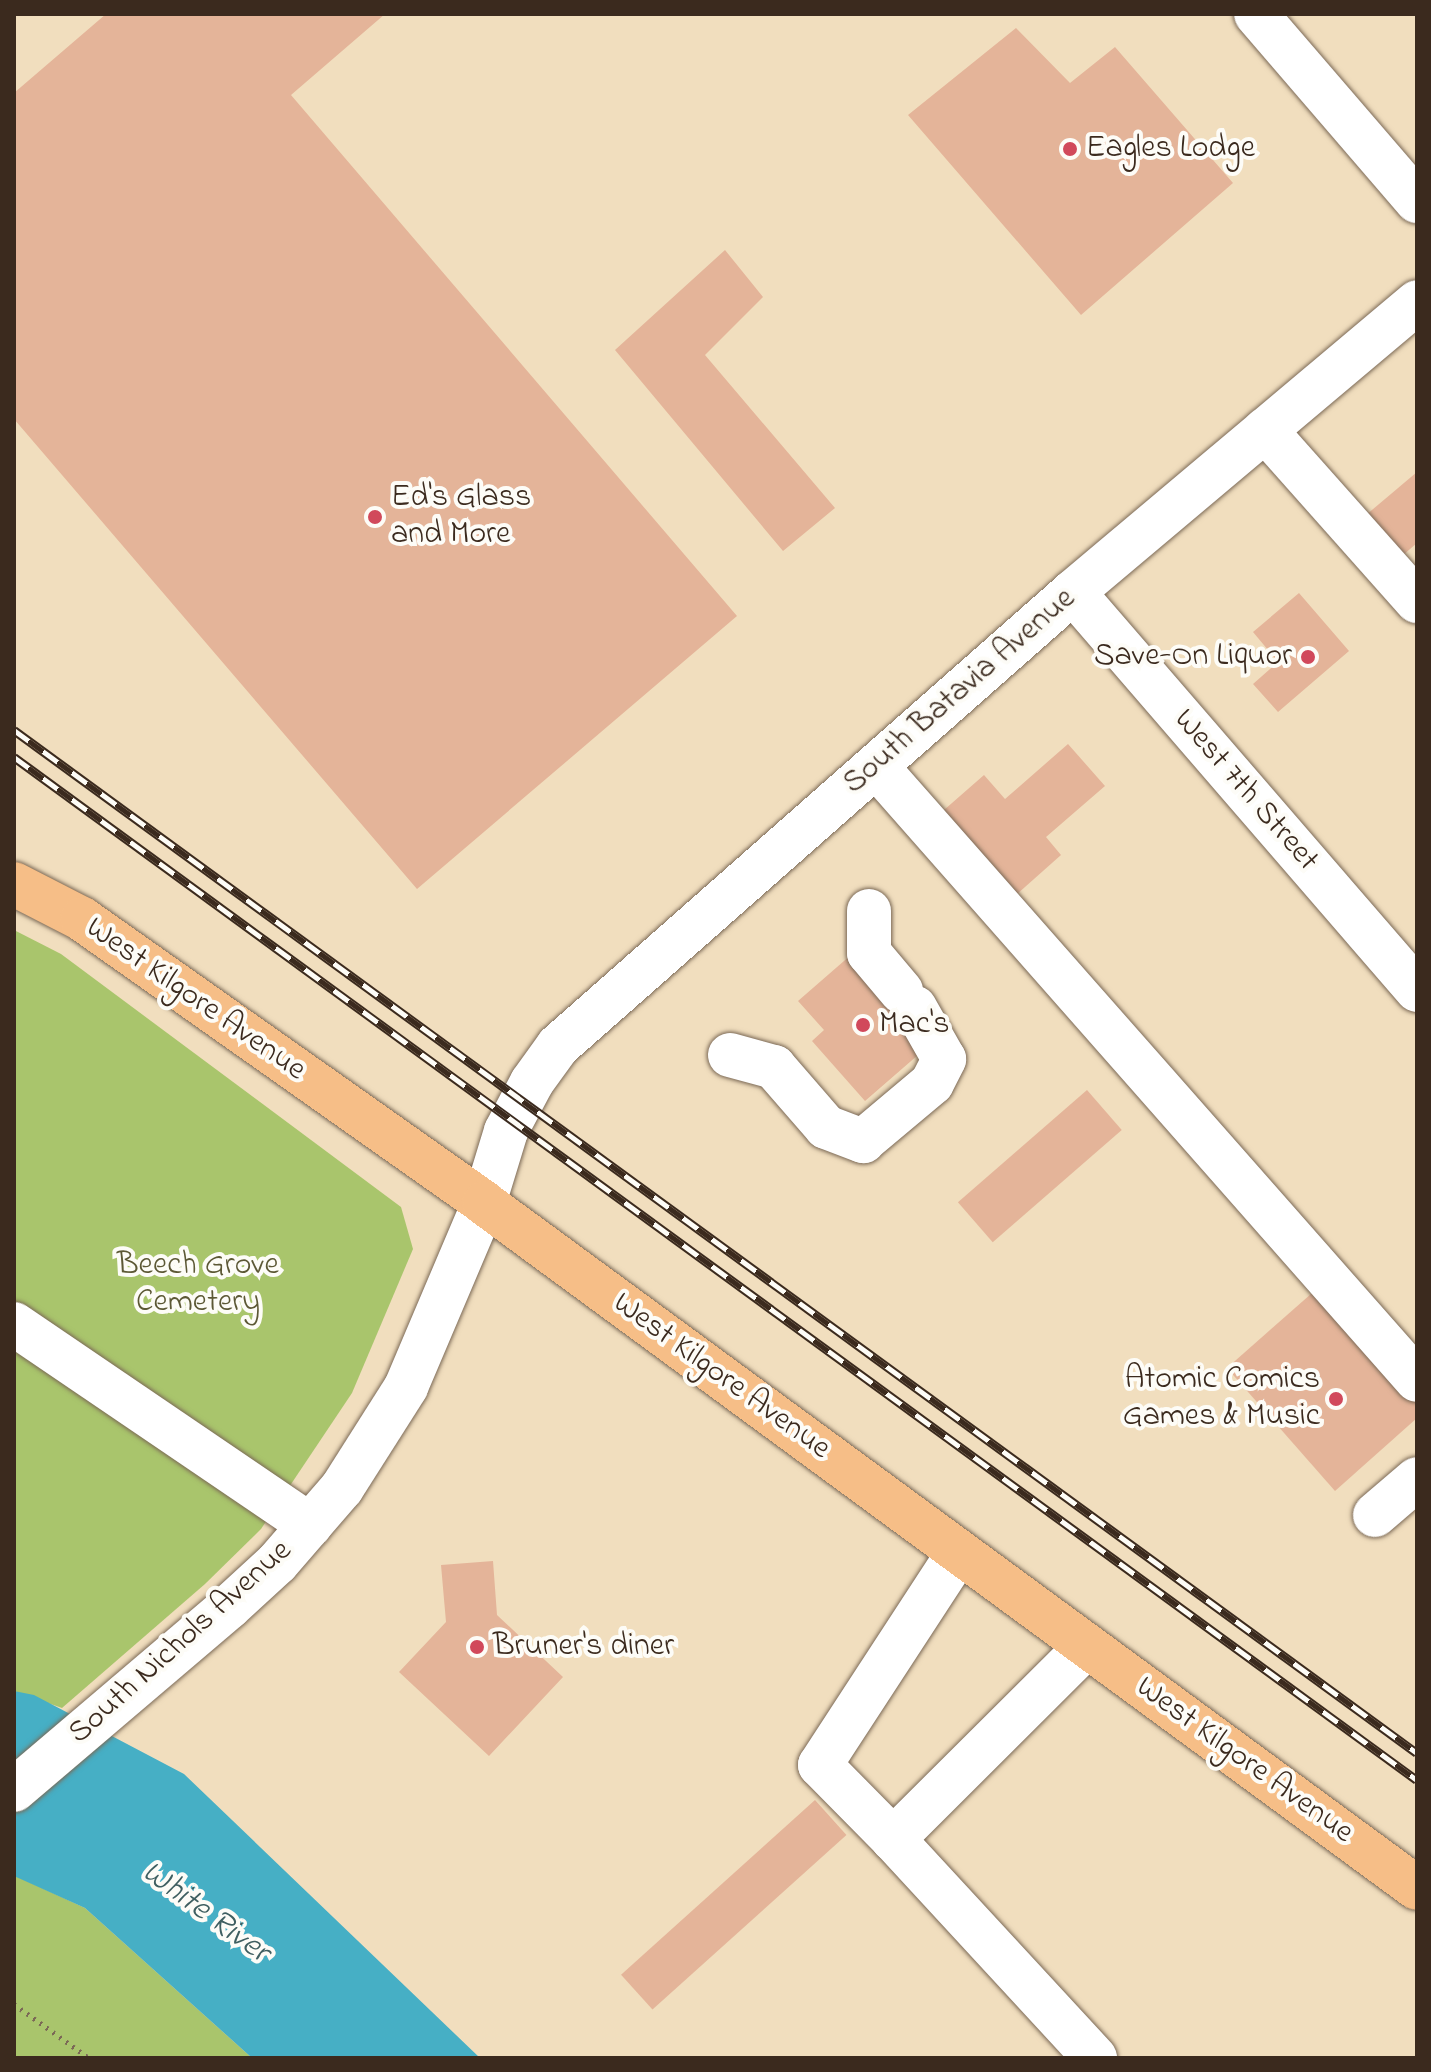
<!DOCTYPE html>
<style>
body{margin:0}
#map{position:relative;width:1431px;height:2072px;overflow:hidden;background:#f1debe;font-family:"Indie Flower",sans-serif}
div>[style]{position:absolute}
.green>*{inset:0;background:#a9c56c}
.water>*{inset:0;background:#46afc5}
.building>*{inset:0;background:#e4b499;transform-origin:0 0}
.path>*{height:5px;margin-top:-2.5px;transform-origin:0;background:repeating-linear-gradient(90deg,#7b6956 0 2px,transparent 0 8px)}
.roads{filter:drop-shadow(0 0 2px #7b6956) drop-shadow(0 0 2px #7b6956)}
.minor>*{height:44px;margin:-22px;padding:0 22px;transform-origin:22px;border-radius:22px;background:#fff}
.major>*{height:44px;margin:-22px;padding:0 22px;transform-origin:22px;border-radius:22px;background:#f6be87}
.rail>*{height:9px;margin-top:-4.5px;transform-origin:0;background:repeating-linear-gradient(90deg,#fdfcf7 0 18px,#3b2a1e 0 36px);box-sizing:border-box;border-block:2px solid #3b2a1e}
.dots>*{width:22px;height:22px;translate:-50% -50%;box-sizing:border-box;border:4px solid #fdfcf7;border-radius:50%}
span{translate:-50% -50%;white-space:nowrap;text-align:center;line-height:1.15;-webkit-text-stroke:8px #fdfcf7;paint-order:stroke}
.poi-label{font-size:32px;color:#3b2a1e}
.left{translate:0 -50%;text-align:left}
.right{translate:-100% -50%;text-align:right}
.street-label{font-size:32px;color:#3b2a1e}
.park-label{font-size:32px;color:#5c5835}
.water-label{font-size:34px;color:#3f5f61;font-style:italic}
.frame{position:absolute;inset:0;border:16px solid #3b2a1e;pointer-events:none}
</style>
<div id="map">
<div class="green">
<div style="clip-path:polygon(14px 930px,61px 954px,401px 1207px,413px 1249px,352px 1393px,261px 1529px,205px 1584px,62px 1708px,14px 1691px)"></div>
<div style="clip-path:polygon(14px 1875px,85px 1908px,252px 2058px,14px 2058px)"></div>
</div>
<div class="water">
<div style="clip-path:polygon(14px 1691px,34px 1695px,184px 1774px,480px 2058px,252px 2058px,85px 1908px,14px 1876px)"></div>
</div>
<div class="building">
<div style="clip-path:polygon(106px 14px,385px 14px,291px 95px,737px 616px,417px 889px,14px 419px,14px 93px)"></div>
<div style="clip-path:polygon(1016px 28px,1070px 83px,1115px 47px,1233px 183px,1081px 315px,908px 115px)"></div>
<div style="clip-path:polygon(725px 250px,763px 297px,705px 355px,835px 508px,783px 551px,615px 350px)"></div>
<div style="clip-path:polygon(1417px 472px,1417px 543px,1388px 568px,1353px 526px)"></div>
<div style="clip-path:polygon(1299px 593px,1349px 651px,1278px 712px,1253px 684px,1278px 662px,1253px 632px)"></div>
<div style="clip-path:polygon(1068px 744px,1105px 786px,1046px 837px,1061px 855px,1016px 895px,928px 824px,984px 775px,1005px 799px)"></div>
<div style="clip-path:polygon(852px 954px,926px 1048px,865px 1101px,812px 1041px,824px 1030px,798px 1001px)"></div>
<div style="left:1087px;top:1090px;width:53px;height:171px;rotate:49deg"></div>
<div style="clip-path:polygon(1328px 1279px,1417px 1380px,1417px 1418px,1335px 1491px,1227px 1368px)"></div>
<div style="clip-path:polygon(493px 1561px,497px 1615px,563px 1677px,489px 1756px,399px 1672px,446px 1622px,441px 1565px)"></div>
<div style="left:815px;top:1800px;width:47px;height:261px;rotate:48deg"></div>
</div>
<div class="path">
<div style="left:14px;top:2004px;width:92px;rotate:35.8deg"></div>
</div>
<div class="roads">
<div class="minor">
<div style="left:1256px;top:14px;width:247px;rotate:49.3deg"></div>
<div style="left:1265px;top:430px;width:229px;rotate:48.4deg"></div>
<div style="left:1073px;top:592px;width:526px;rotate:49.16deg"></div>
<div style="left:876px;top:766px;width:818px;rotate:48.62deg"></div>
<div style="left:869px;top:911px;width:42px;rotate:90deg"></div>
<div style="left:869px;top:953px;width:50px;rotate:49.9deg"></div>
<div style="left:730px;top:1055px;width:46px;rotate:15.3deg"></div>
<div style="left:774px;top:1067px;width:79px;rotate:49.1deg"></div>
<div style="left:826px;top:1127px;width:40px;rotate:21deg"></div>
<div style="left:863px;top:1141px;width:90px;rotate:-40deg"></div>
<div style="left:932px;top:1083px;width:27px;rotate:-63deg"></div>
<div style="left:944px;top:1059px;width:59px;rotate:-119.6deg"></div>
<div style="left:14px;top:1324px;width:358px;rotate:34.2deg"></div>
<div style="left:1375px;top:1515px;width:55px;rotate:-40.6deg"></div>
<div style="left:1087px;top:1646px;width:274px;rotate:135.1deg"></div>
<div style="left:893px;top:1839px;width:298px;rotate:47.3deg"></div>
<div style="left:14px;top:1790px;width:282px;rotate:-40.4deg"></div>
<div style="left:229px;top:1607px;width:65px;rotate:-42.5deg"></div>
<div style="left:277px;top:1563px;width:99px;rotate:-49.1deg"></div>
<div style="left:342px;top:1488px;width:120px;rotate:-57.6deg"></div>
<div style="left:406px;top:1387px;width:200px;rotate:-67deg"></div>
<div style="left:484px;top:1203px;width:75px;rotate:-73deg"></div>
<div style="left:506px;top:1131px;width:55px;rotate:-62deg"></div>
<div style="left:532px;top:1082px;width:44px;rotate:-54.2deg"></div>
<div style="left:558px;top:1046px;width:687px;rotate:-41.4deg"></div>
<div style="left:1073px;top:592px;width:450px;rotate:-40.1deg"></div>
<div style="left:893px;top:1839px;width:104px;rotate:-134.6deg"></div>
<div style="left:820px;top:1765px;width:254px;rotate:-56.9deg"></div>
</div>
<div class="major">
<div style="left:14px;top:884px;width:76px;rotate:27.2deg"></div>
<div style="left:82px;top:919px;width:492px;rotate:35.2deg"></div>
<div style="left:484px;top:1203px;width:1157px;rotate:36.29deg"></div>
</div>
</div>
<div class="rail">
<div style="left:14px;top:730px;width:1736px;rotate:36.1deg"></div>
<div style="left:14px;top:757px;width:1736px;rotate:36.1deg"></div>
</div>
<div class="dots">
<div style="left:1070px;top:149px;background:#d1495b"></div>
<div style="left:375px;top:517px;background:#d1495b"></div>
<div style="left:1308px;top:657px;background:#d1495b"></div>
<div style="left:863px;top:1025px;background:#d1495b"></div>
<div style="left:1336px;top:1399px;background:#d1495b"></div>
<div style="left:477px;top:1647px;background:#d1495b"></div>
</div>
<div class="poi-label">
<span class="left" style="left:1086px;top:149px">Eagles Lodge</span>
<span class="left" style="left:391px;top:517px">Ed's Glass<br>and More</span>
<span class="right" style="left:1292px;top:657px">Save-On Liquor</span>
<span class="left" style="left:879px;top:1025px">Mac's</span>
<span class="right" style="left:1320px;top:1399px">Atomic Comics<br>Games &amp; Music</span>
<span class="left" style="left:493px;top:1647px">Bruner's diner</span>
</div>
<div class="street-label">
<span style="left:960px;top:692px;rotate:-41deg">South Batavia Avenue</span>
<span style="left:1245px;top:791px;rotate:49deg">West 7th Street</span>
<span style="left:195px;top:1000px;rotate:35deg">West Kilgore Avenue</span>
<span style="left:721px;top:1377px;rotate:36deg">West Kilgore Avenue</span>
<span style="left:181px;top:1643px;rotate:-42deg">South Nichols Avenue</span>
<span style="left:1244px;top:1761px;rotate:36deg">West Kilgore Avenue</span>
</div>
<div class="park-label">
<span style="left:198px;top:1285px">Beech Grove<br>Cemetery</span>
</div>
<div class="water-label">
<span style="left:205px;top:1913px;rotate:36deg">White River</span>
</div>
<div class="frame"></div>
</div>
